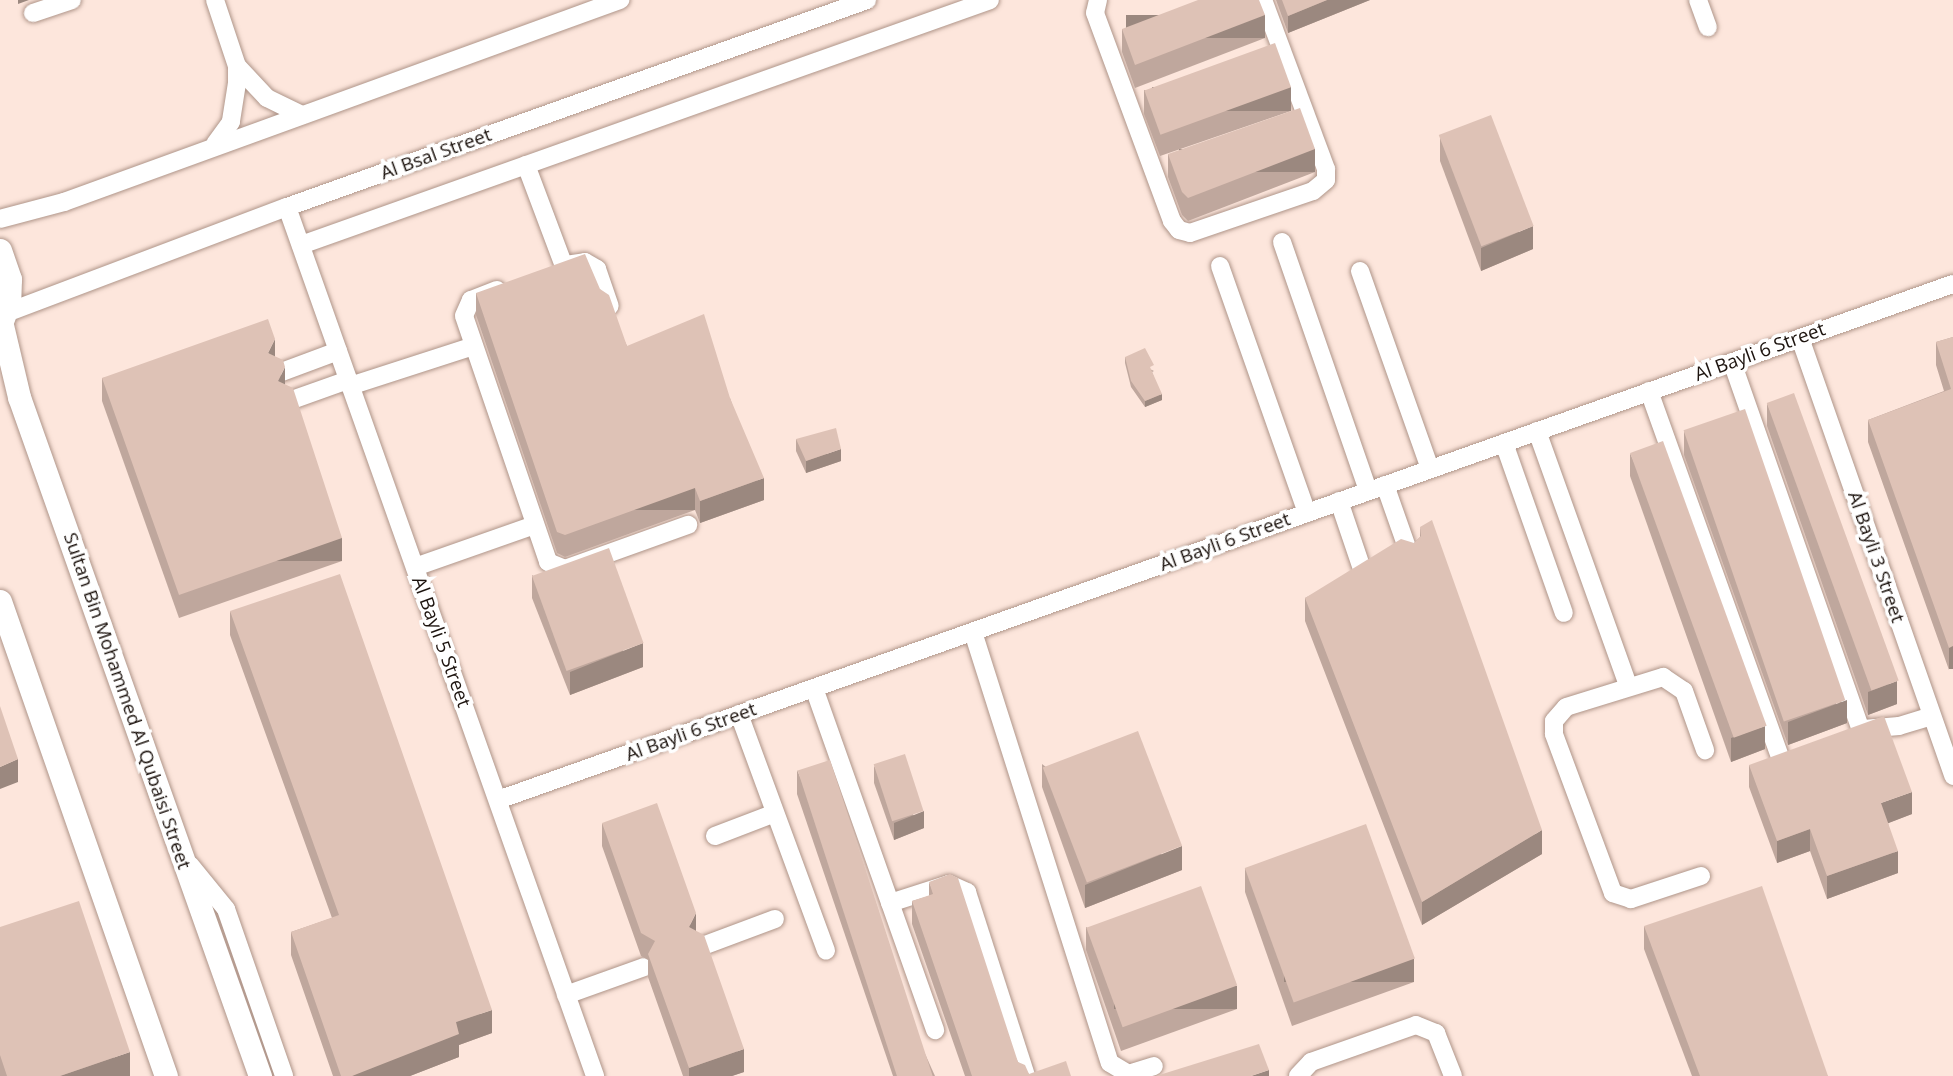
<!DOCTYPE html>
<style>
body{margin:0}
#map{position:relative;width:1953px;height:1076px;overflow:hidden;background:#fde6dc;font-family:"Open Sans",sans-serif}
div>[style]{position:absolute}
.roads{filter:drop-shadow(0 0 2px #af9589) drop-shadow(0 0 2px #af9589)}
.minor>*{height:18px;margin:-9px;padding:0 9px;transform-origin:9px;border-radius:9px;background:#fff}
.major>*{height:23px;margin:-11.5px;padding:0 11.5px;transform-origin:11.5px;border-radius:11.5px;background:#fff}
.wall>*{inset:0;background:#bfa79d}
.shaded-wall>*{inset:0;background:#9b887f;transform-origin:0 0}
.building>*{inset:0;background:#dec2b6;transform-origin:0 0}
span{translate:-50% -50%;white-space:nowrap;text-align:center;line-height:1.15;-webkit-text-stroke:7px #fff;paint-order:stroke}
.street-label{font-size:19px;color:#1c130e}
</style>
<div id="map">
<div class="roads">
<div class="minor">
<div style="left:215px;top:0;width:70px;rotate:71.6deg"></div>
<div style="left:237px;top:66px;width:17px;rotate:90deg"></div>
<div style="left:237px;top:83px;width:39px;rotate:99deg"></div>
<div style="left:231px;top:122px;width:27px;rotate:126deg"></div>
<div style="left:1098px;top:0;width:13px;rotate:103deg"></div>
<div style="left:1095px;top:13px;width:222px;rotate:69.7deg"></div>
<div style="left:1172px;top:221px;width:11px;rotate:52deg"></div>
<div style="left:1179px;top:230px;width:11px;rotate:15deg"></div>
<div style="left:1190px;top:233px;width:130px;rotate:-18.9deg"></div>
<div style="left:1313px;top:191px;width:17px;rotate:-40deg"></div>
<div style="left:1326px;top:180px;width:11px;rotate:-90deg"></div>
<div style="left:1326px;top:169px;width:180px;rotate:-110.4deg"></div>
<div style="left:1698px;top:0;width:29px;rotate:70deg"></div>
<div style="left:33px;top:13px;width:41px;rotate:-18.4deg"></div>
<div style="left:237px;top:66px;width:44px;rotate:46.8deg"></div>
<div style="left:267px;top:98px;width:39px;rotate:26deg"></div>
<div style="left:526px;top:165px;width:108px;rotate:69.4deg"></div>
<div style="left:287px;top:207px;width:922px;rotate:70.48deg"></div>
<div style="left:0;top:219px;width:66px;rotate:-14.9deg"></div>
<div style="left:64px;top:202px;width:592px;rotate:-19.97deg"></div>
<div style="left:1282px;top:242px;width:263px;rotate:70.9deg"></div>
<div style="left:301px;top:245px;width:731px;rotate:-19.57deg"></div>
<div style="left:566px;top:265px;width:19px;rotate:-9deg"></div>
<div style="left:585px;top:262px;width:14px;rotate:30deg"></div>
<div style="left:597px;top:269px;width:39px;rotate:71deg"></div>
<div style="left:1220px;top:266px;width:262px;rotate:70.6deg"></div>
<div style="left:1360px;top:271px;width:210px;rotate:70.5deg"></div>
<div style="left:497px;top:290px;width:28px;rotate:159deg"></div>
<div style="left:471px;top:300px;width:17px;rotate:114deg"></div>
<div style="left:464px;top:316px;width:260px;rotate:71.1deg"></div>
<div style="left:548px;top:562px;width:18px;rotate:22deg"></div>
<div style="left:565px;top:569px;width:131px;rotate:-19.7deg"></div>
<div style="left:6px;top:313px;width:300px;rotate:-20.7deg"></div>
<div style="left:287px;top:207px;width:616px;rotate:-19.64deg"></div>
<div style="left:1800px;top:338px;width:464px;rotate:70.7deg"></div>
<div style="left:1732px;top:362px;width:390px;rotate:70.7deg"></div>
<div style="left:279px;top:373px;width:63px;rotate:-20.4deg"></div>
<div style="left:350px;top:386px;width:130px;rotate:-17.9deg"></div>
<div style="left:1649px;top:391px;width:391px;rotate:70.3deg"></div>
<div style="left:289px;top:401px;width:63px;rotate:-19.6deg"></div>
<div style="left:1537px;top:431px;width:270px;rotate:70.3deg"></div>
<div style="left:1504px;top:443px;width:180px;rotate:70.6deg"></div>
<div style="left:1385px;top:485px;width:75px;rotate:70.6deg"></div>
<div style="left:1339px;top:501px;width:69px;rotate:71.3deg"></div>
<div style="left:415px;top:567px;width:126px;rotate:-19.4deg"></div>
<div style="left:973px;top:632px;width:452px;rotate:72.4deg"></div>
<div style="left:1110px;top:1063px;width:21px;rotate:31deg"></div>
<div style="left:1128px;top:1074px;width:27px;rotate:-17deg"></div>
<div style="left:814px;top:688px;width:363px;rotate:70.5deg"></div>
<div style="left:739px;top:714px;width:252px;rotate:69.8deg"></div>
<div style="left:1864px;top:729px;width:35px;rotate:-5deg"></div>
<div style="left:1899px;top:726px;width:34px;rotate:-17deg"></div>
<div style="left:498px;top:800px;width:1544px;rotate:-19.53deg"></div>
<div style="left:715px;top:836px;width:64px;rotate:-21deg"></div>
<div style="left:190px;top:865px;width:57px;rotate:50.7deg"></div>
<div style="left:226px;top:909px;width:177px;rotate:70.8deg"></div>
<div style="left:1701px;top:876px;width:74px;rotate:161.8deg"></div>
<div style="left:1631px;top:899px;width:19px;rotate:-162deg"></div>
<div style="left:1613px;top:893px;width:170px;rotate:-110.4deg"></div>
<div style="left:1554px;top:734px;width:13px;rotate:-90deg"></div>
<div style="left:1554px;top:721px;width:18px;rotate:-49deg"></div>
<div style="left:1566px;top:707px;width:102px;rotate:-17.2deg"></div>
<div style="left:1663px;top:677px;width:25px;rotate:34deg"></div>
<div style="left:1684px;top:691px;width:63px;rotate:70.4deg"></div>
<div style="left:890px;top:903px;width:62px;rotate:-17.9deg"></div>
<div style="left:949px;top:884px;width:20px;rotate:24deg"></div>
<div style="left:967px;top:892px;width:193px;rotate:72.2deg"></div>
<div style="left:700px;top:947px;width:80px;rotate:-20.5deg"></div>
<div style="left:566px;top:995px;width:83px;rotate:-19.7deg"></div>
<div style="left:1298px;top:1076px;width:19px;rotate:-47deg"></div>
<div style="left:1311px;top:1062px;width:111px;rotate:-19.4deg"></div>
<div style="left:1416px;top:1025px;width:22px;rotate:22deg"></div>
<div style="left:1436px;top:1033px;width:46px;rotate:68.4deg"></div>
</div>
<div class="major">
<div style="left:0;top:250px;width:31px;rotate:71deg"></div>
<div style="left:10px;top:279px;width:23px;rotate:92deg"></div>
<div style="left:9px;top:302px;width:27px;rotate:110deg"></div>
<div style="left:2px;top:325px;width:74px;rotate:76.7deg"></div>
<div style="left:19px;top:397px;width:721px;rotate:70.46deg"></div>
<div style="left:0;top:601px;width:503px;rotate:70.74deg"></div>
</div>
</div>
<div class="wall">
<div style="clip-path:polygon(1276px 0,1370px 0,1288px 33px)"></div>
<div style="clip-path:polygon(1122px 29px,1265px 38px,1135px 88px,1122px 52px)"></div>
<div style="clip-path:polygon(1144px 90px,1291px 111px,1160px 156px,1144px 114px)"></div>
<div style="clip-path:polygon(1440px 137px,1533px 249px,1481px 271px,1440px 161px)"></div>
<div style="clip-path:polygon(1168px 154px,1315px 172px,1188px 221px,1182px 215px,1168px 177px)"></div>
<div style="clip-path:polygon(600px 289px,627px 346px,730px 398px,764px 500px,700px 523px,695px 510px,565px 557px,557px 553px,476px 315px,476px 293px)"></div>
<div style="clip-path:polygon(1953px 337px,1949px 670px,1868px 442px,1868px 420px,1944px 391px,1936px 365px,1936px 342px)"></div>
<div style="clip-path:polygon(275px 357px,342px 561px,179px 618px,102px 401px,102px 378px)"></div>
<div style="clip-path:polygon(1125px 357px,1154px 371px,1152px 372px,1162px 400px,1145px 407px,1131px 387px,1125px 363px)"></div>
<div style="clip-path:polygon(1767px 403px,1897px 704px,1868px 715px,1767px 426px)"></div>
<div style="clip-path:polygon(1684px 431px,1847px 723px,1788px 745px,1684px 455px)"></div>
<div style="clip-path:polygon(796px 439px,841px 461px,806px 473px,796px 451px)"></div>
<div style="clip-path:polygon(1630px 453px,1765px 749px,1731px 762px,1630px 476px)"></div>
<div style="clip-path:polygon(1420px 527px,1542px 854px,1422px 925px,1305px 621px,1305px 598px,1414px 543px,1420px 537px)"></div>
<div style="clip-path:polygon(532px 575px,643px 667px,570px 695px,532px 598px)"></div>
<div style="clip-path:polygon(230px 611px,492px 1033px,459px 1045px,459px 1057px,410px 1076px,333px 1076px,291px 955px,291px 932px,332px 918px,230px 635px)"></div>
<div style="clip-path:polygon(1042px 764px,1182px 870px,1085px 908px,1042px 787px)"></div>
<div style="clip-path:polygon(1749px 765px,1912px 814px,1888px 823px,1898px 873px,1827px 899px,1810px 851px,1777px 863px,1749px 787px)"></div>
<div style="clip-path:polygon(874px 766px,924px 828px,894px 840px,874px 783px)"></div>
<div style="clip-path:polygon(797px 770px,935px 1076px,893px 1076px,797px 794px)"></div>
<div style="clip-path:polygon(602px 823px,696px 931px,744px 1072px,732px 1076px,683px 1076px,648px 977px,648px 960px,641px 956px,602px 846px)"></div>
<div style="clip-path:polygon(1245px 868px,1414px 982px,1292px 1026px,1245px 892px)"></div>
<div style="clip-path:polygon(929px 882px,1018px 1062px,1029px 1074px,1071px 1076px,965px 1076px,912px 924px,912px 901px,929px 896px)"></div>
<div style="clip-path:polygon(1644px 926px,1828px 1076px,1692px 1076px,1644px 949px)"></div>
<div style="clip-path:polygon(0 927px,130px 1076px,0 1076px)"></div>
<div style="clip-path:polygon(1086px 927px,1237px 1009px,1121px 1051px,1086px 950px)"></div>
</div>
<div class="shaded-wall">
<div style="clip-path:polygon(18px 0,29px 0,18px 4px)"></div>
<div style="clip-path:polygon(1327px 0,1370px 0,1288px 33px,1288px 16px)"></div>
<div style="left:1265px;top:15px;width:23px;height:139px;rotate:90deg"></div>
<div style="left:1291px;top:87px;width:24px;height:139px;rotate:90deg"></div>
<div style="left:1315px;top:149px;width:23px;height:136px;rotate:90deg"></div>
<div style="clip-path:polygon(1533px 226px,1533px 249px,1481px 271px,1481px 248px)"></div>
<div style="clip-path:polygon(275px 339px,275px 362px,268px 353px)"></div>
<div style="clip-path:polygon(285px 367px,285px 390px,278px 381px)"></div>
<div style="clip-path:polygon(1162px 394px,1162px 400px,1145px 407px,1145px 401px)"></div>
<div style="clip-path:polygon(841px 449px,841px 461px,806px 473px,806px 461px)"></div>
<div style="clip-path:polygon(764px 478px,764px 500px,700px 523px,700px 501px)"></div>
<div style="left:695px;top:488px;width:22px;height:138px;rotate:90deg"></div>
<div style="left:342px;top:538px;width:23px;height:173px;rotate:90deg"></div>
<div style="clip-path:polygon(643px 643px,643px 667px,570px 695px,570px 672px)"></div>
<div style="left:1953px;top:646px;width:23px;height:4px;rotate:90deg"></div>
<div style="clip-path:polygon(1897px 681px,1897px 704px,1868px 715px,1868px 692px)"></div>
<div style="clip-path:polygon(1847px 700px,1847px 723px,1788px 745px,1788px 722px)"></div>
<div style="clip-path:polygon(1765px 726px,1765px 749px,1731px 762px,1731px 738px)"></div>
<div style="clip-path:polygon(18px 759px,18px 782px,0 789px,0 767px)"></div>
<div style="clip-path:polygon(1912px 792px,1912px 814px,1881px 826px,1881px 803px)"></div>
<div style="clip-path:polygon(924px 811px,924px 828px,894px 840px,894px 823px)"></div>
<div style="clip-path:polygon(1810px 829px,1810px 851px,1777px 863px,1777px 841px)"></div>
<div style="clip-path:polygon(1542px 830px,1542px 854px,1422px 925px,1422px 902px)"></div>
<div style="clip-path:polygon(1182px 846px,1182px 870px,1085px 908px,1085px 885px)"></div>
<div style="clip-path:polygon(1898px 851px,1898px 873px,1827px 899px,1827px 876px)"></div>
<div style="clip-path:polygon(696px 913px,696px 936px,689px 927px)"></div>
<div style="left:1414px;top:959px;width:23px;height:130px;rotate:90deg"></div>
<div style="left:1237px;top:986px;width:23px;height:123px;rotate:90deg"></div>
<div style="clip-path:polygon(492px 1010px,492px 1033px,459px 1045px,459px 1057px,410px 1076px,352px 1076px,456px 1022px)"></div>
<div style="clip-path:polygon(744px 1049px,744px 1072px,732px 1076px,689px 1076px,689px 1068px)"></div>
<div style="clip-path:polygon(130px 1052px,130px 1076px,60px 1076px)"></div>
<div style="clip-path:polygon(1269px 1070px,1269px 1076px,1251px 1076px)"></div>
</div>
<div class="building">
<div style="clip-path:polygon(1198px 0,1259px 0,1265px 15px,1135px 65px,1122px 29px)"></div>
<div style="clip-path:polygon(1282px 0,1327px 0,1288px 16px)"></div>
<div style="left:1275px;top:43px;width:47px;height:139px;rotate:70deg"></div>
<div style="clip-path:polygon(1300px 108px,1315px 149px,1188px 198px,1182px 192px,1168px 154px)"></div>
<div style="left:1491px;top:115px;width:119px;height:56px;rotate:69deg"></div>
<div style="clip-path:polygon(585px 254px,600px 289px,609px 295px,627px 346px,704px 314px,730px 398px,764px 478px,700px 501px,695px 488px,565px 535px,557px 532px,476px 293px)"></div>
<div style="clip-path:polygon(268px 319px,275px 339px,268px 353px,283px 360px,285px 367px,278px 381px,293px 388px,342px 538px,179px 595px,102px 378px)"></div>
<div style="clip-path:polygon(1953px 337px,1953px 646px,1949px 648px,1868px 420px,1951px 389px,1936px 342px)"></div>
<div style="clip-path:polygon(1145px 348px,1154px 365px,1150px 367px,1162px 394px,1145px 401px,1131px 381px,1125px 357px)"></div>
<div style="left:1794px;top:393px;width:306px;height:29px;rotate:70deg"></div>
<div style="left:1745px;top:409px;width:308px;height:65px;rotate:71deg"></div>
<div style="clip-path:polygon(836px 428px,841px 449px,806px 461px,796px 439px)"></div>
<div style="left:1663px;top:441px;width:303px;height:35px;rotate:70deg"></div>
<div style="clip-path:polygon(1432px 520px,1542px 830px,1422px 902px,1305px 598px,1401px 539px,1414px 543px,1421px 536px,1420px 527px)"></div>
<div style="left:609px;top:548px;width:101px;height:82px;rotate:70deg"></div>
<div style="clip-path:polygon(340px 574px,492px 1010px,456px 1022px,459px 1034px,352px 1076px,341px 1076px,291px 932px,339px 915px,230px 611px)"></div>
<div style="clip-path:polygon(0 706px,18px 759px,0 767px)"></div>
<div style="clip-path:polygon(1884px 716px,1912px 792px,1881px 803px,1898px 851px,1827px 876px,1810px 829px,1777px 841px,1749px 765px)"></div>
<div style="left:1138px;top:731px;width:123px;height:102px;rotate:69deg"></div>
<div style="left:905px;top:754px;width:60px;height:33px;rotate:72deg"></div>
<div style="left:830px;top:760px;width:333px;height:34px;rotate:72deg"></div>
<div style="clip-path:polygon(657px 803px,696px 913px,689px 927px,704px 935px,744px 1049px,689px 1068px,648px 954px,655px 941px,641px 933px,602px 823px)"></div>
<div style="left:1366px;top:824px;width:143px;height:129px;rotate:70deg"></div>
<div style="clip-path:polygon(950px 874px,958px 878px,1018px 1062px,1025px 1065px,1029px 1074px,1066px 1061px,1071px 1076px,972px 1076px,912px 901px,933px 894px,929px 882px)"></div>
<div style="left:1201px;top:886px;width:106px;height:122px;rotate:70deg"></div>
<div style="clip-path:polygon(1762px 886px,1828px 1076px,1700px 1076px,1644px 926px)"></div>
<div style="clip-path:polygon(79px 901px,130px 1052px,60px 1076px,7px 1076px,0 1055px,0 927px)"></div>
<div style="clip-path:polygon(1259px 1044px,1269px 1070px,1251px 1076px,1156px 1076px)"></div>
</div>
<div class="street-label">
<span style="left:436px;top:154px;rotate:-20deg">Al Bsal Street</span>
<span style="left:1760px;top:352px;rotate:-20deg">Al Bayli 6 Street</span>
<span style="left:1225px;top:542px;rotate:-20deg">Al Bayli 6 Street</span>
<span style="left:1876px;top:557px;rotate:71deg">Al Bayli 3 Street</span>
<span style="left:441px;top:642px;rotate:70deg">Al Bayli 5 Street</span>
<span style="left:127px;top:701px;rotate:71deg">Sultan Bin Mohammed Al Qubaisi Street</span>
<span style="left:691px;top:732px;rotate:-20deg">Al Bayli 6 Street</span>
</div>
</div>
